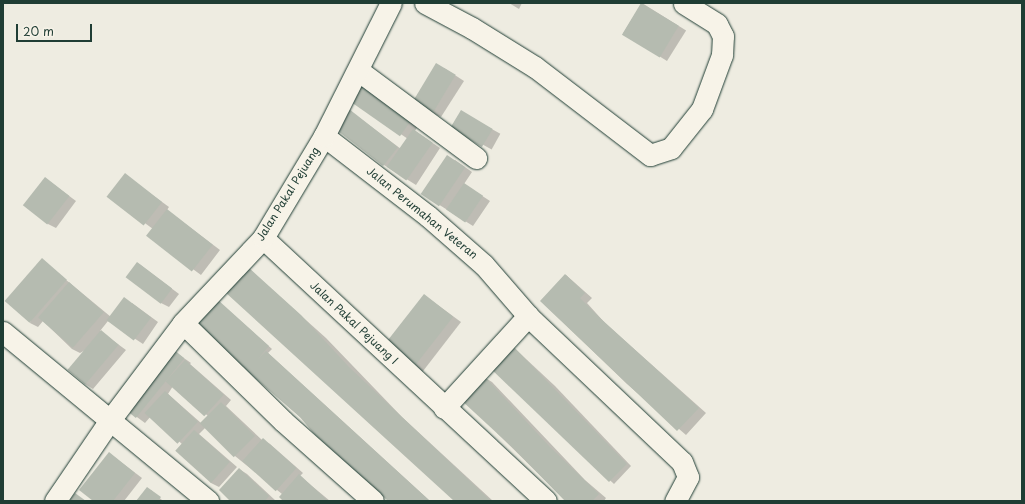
<!DOCTYPE html>
<style>
body{margin:0}
#map{position:relative;width:1025px;height:504px;overflow:hidden;background:#eeece1;font-family:"Playpen Sans",sans-serif}
div>[style]{position:absolute}
.shadow>*{inset:0;background:#0003;transform-origin:0 0}
.building>*{inset:0;background:#b5bbb0;transform-origin:0 0}
.roads{filter:drop-shadow(0 0 1px #1f3d34) drop-shadow(0 0 1px #1f3d34)}
.street>*{height:21px;margin:-10.5px;padding:0 10.5px;transform-origin:10.5px;border-radius:10.5px;background:#f7f3e8}
span{translate:-50% -50%;white-space:nowrap;text-align:center;line-height:1.15;-webkit-text-stroke:4px #f7f3e8;paint-order:stroke}
.street-label{font-size:11px;color:#1f3d34}
.frame{position:absolute;inset:0;border:4px solid #1f3d34;pointer-events:none}
.scale{position:absolute;left:16px;top:24px;width:76px;height:18px;box-sizing:border-box;border:2px solid #1f3d34;border-top:0;padding-left:5px;font-size:12px;line-height:14px;white-space:nowrap;color:#1f3d34;-webkit-text-stroke:3px #f7f3e8;paint-order:stroke}
</style>
<div id="map">
<div class="shadow">
<div style="clip-path:polygon(509px 3px,522px 3px,519px 9px)"></div>
<div style="left:642px;top:3px;width:52px;height:36px;rotate:32deg"></div>
<div style="clip-path:polygon(444px 68px,464px 81px,441px 117px,433px 113px)"></div>
<div style="clip-path:polygon(352px 101px,419px 124px,415px 131px,440px 148px,416px 185px,384px 165px,336px 127px,349px 110px,401px 149px,408px 139px)"></div>
<div style="left:461px;top:112px;width:45px;height:18px;rotate:29deg"></div>
<div style="clip-path:polygon(455px 160px,472px 172px,464px 184px,490px 201px,473px 226px,422px 194px)"></div>
<div style="clip-path:polygon(125px 175px,169px 207px,167px 210px,220px 250px,201px 275px,148px 236px,153px 229px,109px 197px)"></div>
<div style="clip-path:polygon(45px 178px,76px 201px,56px 228px,48px 224px)"></div>
<div style="clip-path:polygon(42px 260px,111px 317px,132px 303px,158px 322px,143px 344px,108px 321px,100px 331px,126px 350px,93px 389px,85px 384px,87px 349px,80px 353px,72px 349px,43px 321px,38px 327px,30px 323px)"></div>
<div style="clip-path:polygon(138px 263px,179px 294px,169px 307px,161px 303px)"></div>
<div style="clip-path:polygon(248px 268px,326px 338px,402px 417px,493px 501px,455px 501px)"></div>
<div style="clip-path:polygon(566px 275px,592px 298px,587px 303px,605px 323px,706px 413px,686px 435px,627px 384px,541px 301px)"></div>
<div style="clip-path:polygon(424px 295px,461px 322px,420px 375px,413px 370px)"></div>
<div style="clip-path:polygon(218px 301px,272px 349px,268px 353px,430px 501px,389px 501px,300px 417px,231px 356px)"></div>
<div style="clip-path:polygon(511px 345px,555px 386px,631px 466px,614px 484px,578px 451px)"></div>
<div style="clip-path:polygon(evenodd,168px 347px,191px 363px,190px 364px,231px 400px,226px 406px,262px 440px,270px 444px,303px 473px,300px 476px,330px 501px,284px 501px,282px 494px,235px 456px,206px 427px,199px 434px,237px 467px,219px 487px,211px 483px,182px 444px,151px 416px,145px 423px,122px 406px,168px 347px,173px 386px,208px 416px,201px 423px,168px 394px,173px 386px)"></div>
<div style="clip-path:polygon(484px 377px,492px 382px,585px 480px,606px 498px,604px 501px,566px 501px,497px 433px)"></div>
<div style="clip-path:polygon(109px 453px,142px 478px,124px 501px,94px 501px)"></div>
<div style="clip-path:polygon(239px 469px,247px 474px,276px 501px,232px 501px)"></div>
<div style="clip-path:polygon(151px 490px,163px 501px,138px 501px)"></div>
</div>
<div class="building">
<div style="left:641px;top:3px;width:44px;height:37px;rotate:31deg"></div>
<div style="left:436px;top:63px;width:23px;height:45px;rotate:31deg"></div>
<div style="left:362px;top:84px;width:61px;height:21px;rotate:35deg"></div>
<div style="left:349px;top:109px;width:62px;height:24px;rotate:38deg"></div>
<div style="left:461px;top:110px;width:37px;height:21px;rotate:31deg"></div>
<div style="left:413px;top:129px;width:24px;height:46px;rotate:35deg"></div>
<div style="left:447px;top:155px;width:22px;height:47px;rotate:34deg"></div>
<div style="left:125px;top:173px;width:47px;height:30px;rotate:38deg"></div>
<div style="left:45px;top:177px;width:31px;height:36px;rotate:38deg"></div>
<div style="left:464px;top:183px;width:23px;height:32px;rotate:34deg"></div>
<div style="left:167px;top:209px;width:58px;height:34px;rotate:38deg"></div>
<div style="left:42px;top:258px;width:33px;height:57px;rotate:41deg"></div>
<div style="left:137px;top:262px;width:44px;height:19px;rotate:37deg"></div>
<div style="clip-path:polygon(248px 267px,301px 315px,349px 367px,491px 501px,454px 501px,225px 292px)"></div>
<div style="clip-path:polygon(565px 274px,585px 293px,580px 298px,599px 317px,699px 408px,677px 431px,540px 301px)"></div>
<div style="left:69px;top:282px;width:46px;height:47px;rotate:41deg"></div>
<div style="left:424px;top:294px;width:37px;height:68px;rotate:38deg"></div>
<div style="left:124px;top:297px;width:34px;height:29px;rotate:37deg"></div>
<div style="clip-path:polygon(218px 300px,269px 346px,258px 359px,266px 351px,430px 501px,388px 501px,315px 435px,300px 417px,195px 326px)"></div>
<div style="left:101px;top:330px;width:23px;height:52px;rotate:40deg"></div>
<div style="clip-path:polygon(511px 344px,627px 464px,609px 482px,489px 367px)"></div>
<div style="left:168px;top:345px;width:21px;height:77px;rotate:39deg"></div>
<div style="left:185px;top:360px;width:52px;height:29px;rotate:42deg"></div>
<div style="clip-path:polygon(484px 376px,550px 447px,599px 494px,592px 501px,565px 501px,514px 449px,461px 400px)"></div>
<div style="left:165px;top:391px;width:45px;height:30px;rotate:43deg"></div>
<div style="left:221px;top:402px;width:48px;height:30px;rotate:45deg"></div>
<div style="left:194px;top:430px;width:48px;height:28px;rotate:42deg"></div>
<div style="left:263px;top:438px;width:45px;height:31px;rotate:42deg"></div>
<div style="clip-path:polygon(109px 452px,135px 473px,113px 501px,93px 501px,79px 490px)"></div>
<div style="clip-path:polygon(239px 468px,269px 496px,265px 501px,230px 501px,219px 490px)"></div>
<div style="clip-path:polygon(299px 474px,328px 501px,283px 501px,279px 497px)"></div>
<div style="clip-path:polygon(147px 487px,161px 497px,158px 501px,136px 501px)"></div>
<div style="clip-path:polygon(75px 493px,86px 501px,69px 501px)"></div>
</div>
<div class="roads">
<div class="street">
<div style="left:425px;top:3px;width:53px;rotate:28deg"></div>
<div style="left:472px;top:28px;width:74px;rotate:31.8deg"></div>
<div style="left:535px;top:67px;width:145px;rotate:37.4deg"></div>
<div style="left:650px;top:155px;width:22px;rotate:-18deg"></div>
<div style="left:671px;top:148px;width:50px;rotate:-51.5deg"></div>
<div style="left:702px;top:109px;width:58px;rotate:-69.7deg"></div>
<div style="left:722px;top:55px;width:19px;rotate:-87deg"></div>
<div style="left:723px;top:36px;width:13px;rotate:-117deg"></div>
<div style="left:717px;top:24px;width:39px;rotate:-148deg"></div>
<div style="left:359px;top:71px;width:146px;rotate:36.6deg"></div>
<div style="left:324px;top:136px;width:131px;rotate:37.6deg"></div>
<div style="left:428px;top:216px;width:74px;rotate:41.2deg"></div>
<div style="left:484px;top:265px;width:67px;rotate:49.2deg"></div>
<div style="left:528px;top:316px;width:212px;rotate:43.5deg"></div>
<div style="left:682px;top:462px;width:16px;rotate:68deg"></div>
<div style="left:688px;top:477px;width:27px;rotate:118deg"></div>
<div style="left:263px;top:238px;width:386px;rotate:42.9deg"></div>
<div style="left:183px;top:323px;width:140px;rotate:44.4deg"></div>
<div style="left:283px;top:421px;width:120px;rotate:41.6deg"></div>
<div style="left:3px;top:332px;width:266px;rotate:39.5deg"></div>
<div style="left:444px;top:408px;width:125px;rotate:-47.6deg"></div>
<div style="left:55px;top:501px;width:98px;rotate:-55.8deg"></div>
<div style="left:110px;top:420px;width:121px;rotate:-53deg"></div>
<div style="left:183px;top:323px;width:117px;rotate:-46.7deg"></div>
<div style="left:263px;top:238px;width:119px;rotate:-59.1deg"></div>
<div style="left:324px;top:136px;width:149px;rotate:-63.3deg"></div>
</div>
</div>
<div class="street-label">
<span style="left:288px;top:194px;rotate:-58deg">Jalan Pakal Pejuang</span>
<span style="left:422px;top:213px;rotate:39deg">Jalan Perumahan Veteran</span>
<span style="left:354px;top:323px;rotate:43deg">Jalan Pakal Pejuang I</span>
</div>
<div class="frame"></div>
<div class="scale">20 m</div>
</div>
